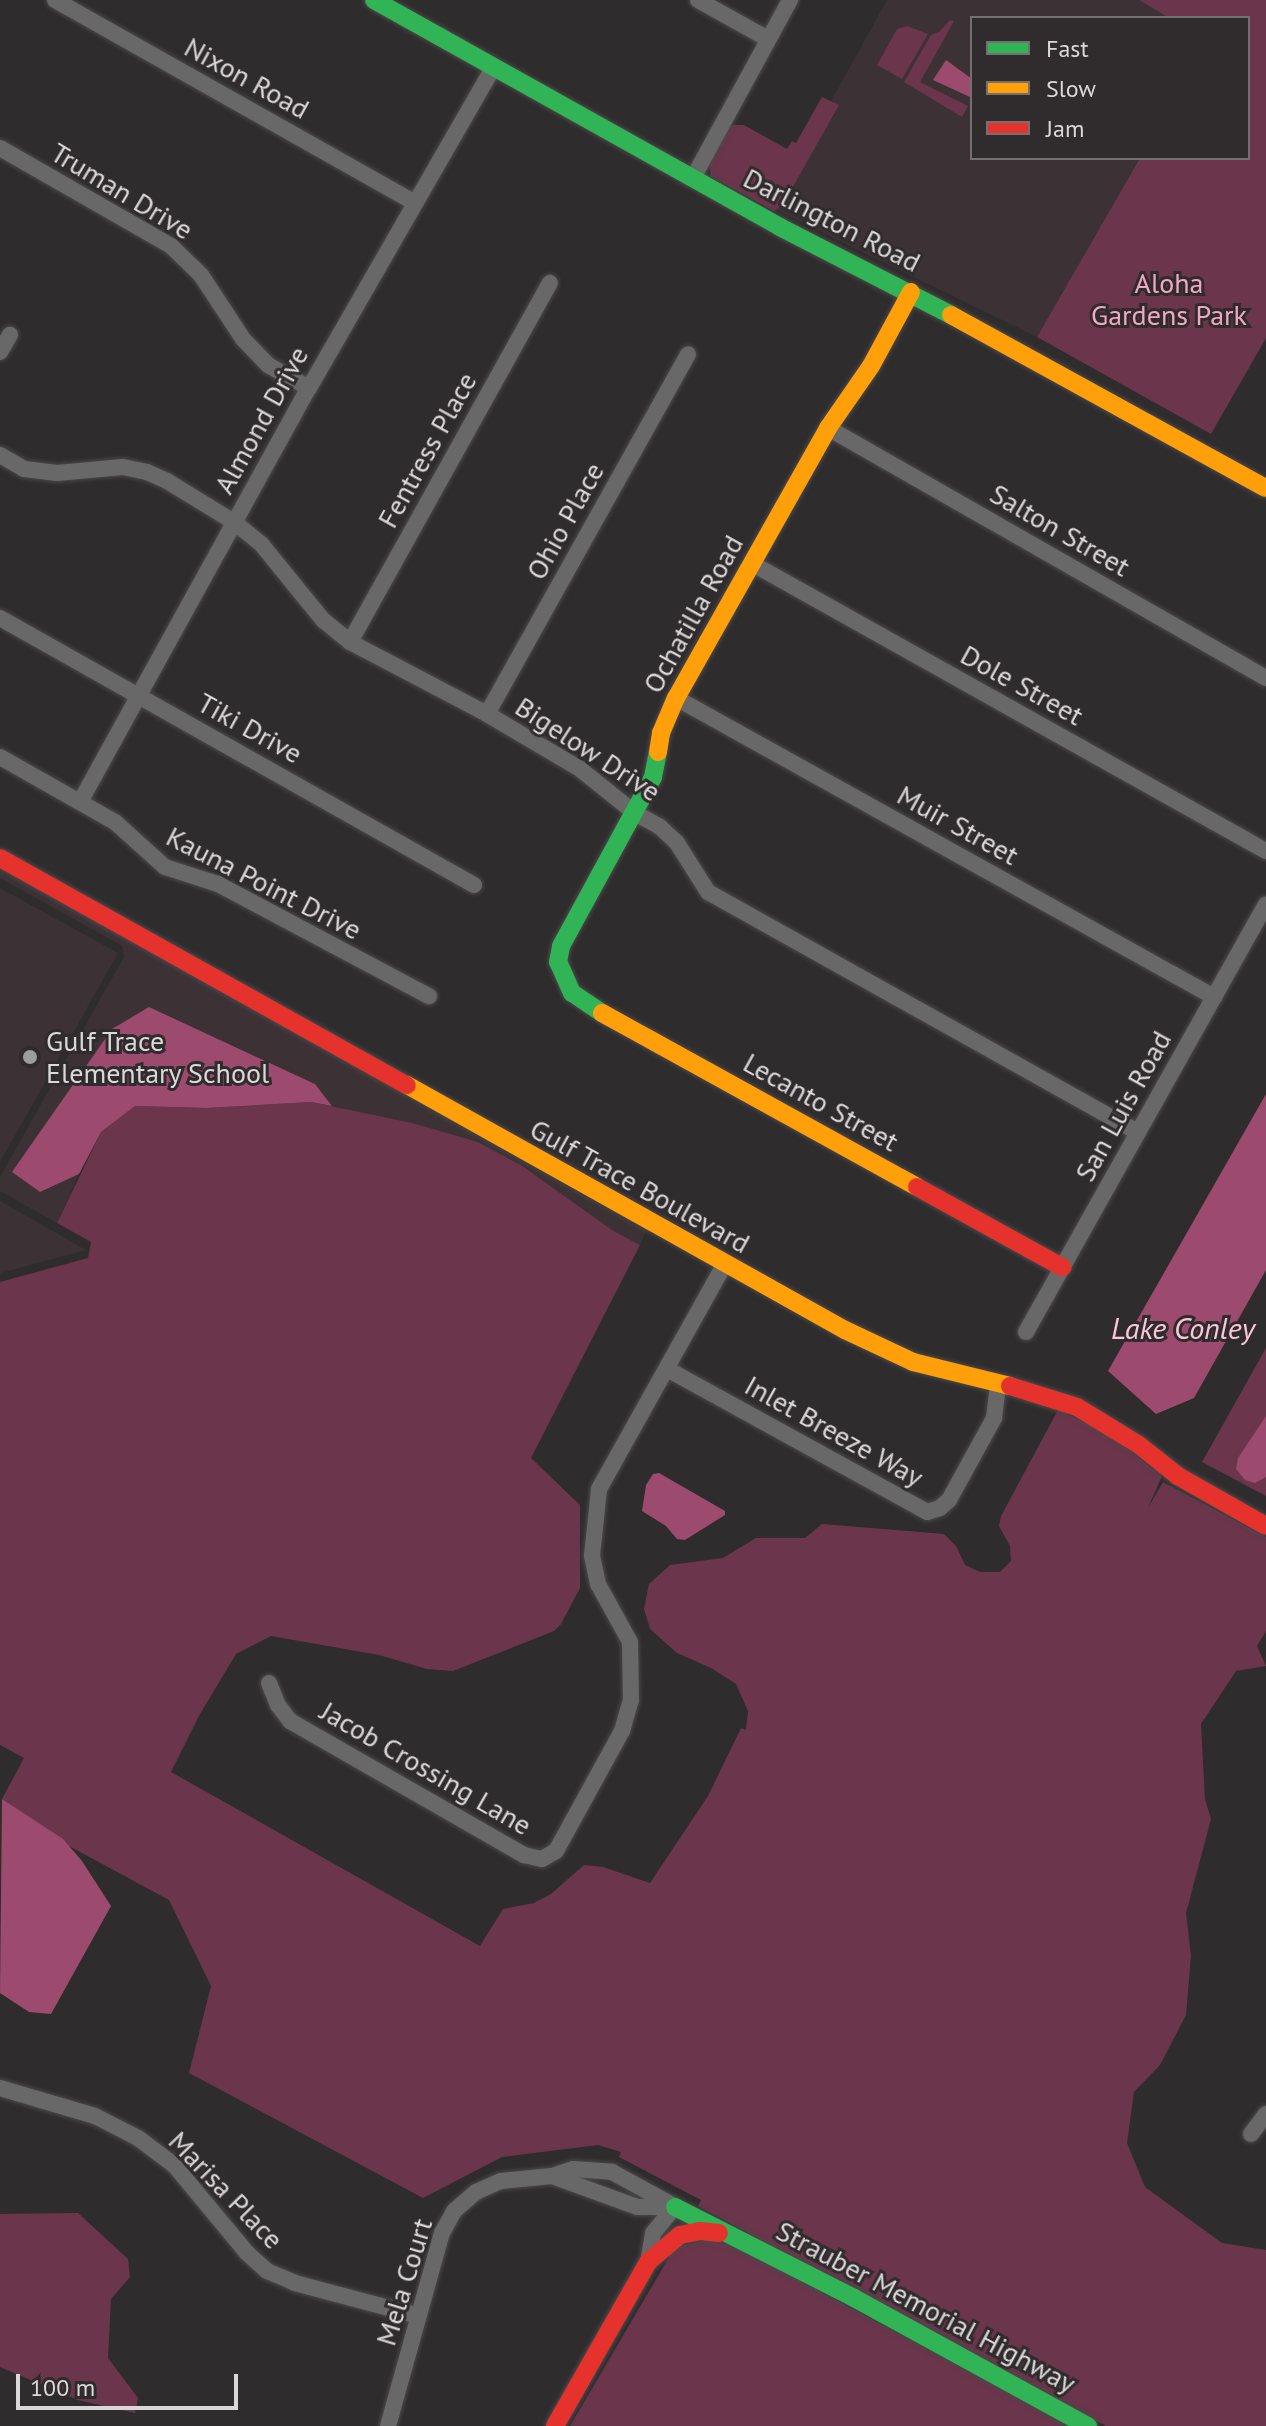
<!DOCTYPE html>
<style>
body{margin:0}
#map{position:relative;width:1266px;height:2426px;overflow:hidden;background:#2f2c2d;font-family:"PT Sans",sans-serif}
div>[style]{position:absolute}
.built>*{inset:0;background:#3c3236}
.green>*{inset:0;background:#6b354c}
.water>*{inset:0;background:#9d4a6f}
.roads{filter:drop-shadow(0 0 2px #4b4849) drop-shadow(0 0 2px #4b4849)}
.street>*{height:16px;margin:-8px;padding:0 8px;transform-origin:8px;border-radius:8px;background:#696868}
.fast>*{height:18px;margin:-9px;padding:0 9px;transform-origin:9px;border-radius:9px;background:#30b455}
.slow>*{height:18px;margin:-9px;padding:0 9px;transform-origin:9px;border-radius:9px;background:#ff9f0a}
.jam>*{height:18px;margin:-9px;padding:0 9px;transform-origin:9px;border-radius:9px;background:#e5322d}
.dots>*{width:22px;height:22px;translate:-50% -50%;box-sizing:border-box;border:4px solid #302b2d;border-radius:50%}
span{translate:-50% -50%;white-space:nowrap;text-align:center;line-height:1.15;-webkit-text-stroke:6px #302b2d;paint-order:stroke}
.street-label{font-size:28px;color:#dbd8d9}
.park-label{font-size:28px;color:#f1a7c4}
.poi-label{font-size:28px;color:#dbd8d9}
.left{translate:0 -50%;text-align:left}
.water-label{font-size:30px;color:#fac7da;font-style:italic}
.legend{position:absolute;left:970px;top:16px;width:280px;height:144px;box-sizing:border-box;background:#302b2d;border:2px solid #747072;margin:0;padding:10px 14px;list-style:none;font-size:24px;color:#dbd8d9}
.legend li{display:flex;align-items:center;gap:16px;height:40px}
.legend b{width:40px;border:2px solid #747072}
.scale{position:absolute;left:16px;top:2374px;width:222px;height:36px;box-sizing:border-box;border:4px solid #dbd8d9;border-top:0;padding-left:10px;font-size:24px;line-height:28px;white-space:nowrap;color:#dbd8d9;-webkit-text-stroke:6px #302b2d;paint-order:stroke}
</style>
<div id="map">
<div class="built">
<div style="clip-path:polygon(887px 0,1139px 0,1169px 18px,972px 18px,972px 158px,1140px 158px,1037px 337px,772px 208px)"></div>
<div style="clip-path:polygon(0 868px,646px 1231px,640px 1245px,612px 1230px,521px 1165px,478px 1142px,332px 1106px,315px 1084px,149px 1007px,13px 1172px,40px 1192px,79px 1174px,57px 1223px,0 1191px,0 1177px,124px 957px,122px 946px,0 878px)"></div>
<div style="clip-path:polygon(0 888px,118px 953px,0 1162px)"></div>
<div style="clip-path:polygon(0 1201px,86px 1250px,0 1273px)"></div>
</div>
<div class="green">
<div style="clip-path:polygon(1139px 0,1266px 0,1266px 338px,1211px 434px,1037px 337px,1140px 158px,1248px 158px,1248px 18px,1169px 18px)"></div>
<div style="clip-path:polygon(950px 20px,954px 21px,920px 82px,968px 106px,962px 117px,904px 82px,931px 35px,939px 32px)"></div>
<div style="clip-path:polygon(907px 26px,928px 34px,902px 79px,877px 65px,897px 29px)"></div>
<div style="clip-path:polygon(822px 97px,839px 105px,782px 206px,774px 211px,711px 177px,709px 165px,731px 125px,744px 125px,787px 149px,792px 141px,796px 143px)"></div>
<div style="clip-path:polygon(311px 1102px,412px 1123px,478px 1142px,521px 1165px,612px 1230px,640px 1245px,531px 1458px,580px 1505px,580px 1588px,561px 1624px,554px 1631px,453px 1671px,427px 1669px,379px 1655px,271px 1636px,236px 1654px,200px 1714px,171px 1772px,480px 1946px,503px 1909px,534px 1903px,551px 1894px,584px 1865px,603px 1867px,650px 1883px,708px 1796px,741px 1728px,746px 1730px,748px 1711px,736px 1684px,711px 1668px,677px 1653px,650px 1629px,644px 1609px,649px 1584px,670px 1565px,723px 1558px,756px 1538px,805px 1538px,822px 1524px,944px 1534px,956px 1546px,965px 1565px,980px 1572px,1000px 1572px,1011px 1561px,1010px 1546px,999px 1526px,1001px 1516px,1058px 1410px,1107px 1433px,1162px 1476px,1148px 1508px,1163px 1482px,1266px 1537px,1266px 1631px,1257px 1646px,1266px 1666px,1236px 1671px,1201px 1724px,1205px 1799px,1211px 1819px,1186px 1913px,1191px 1955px,1186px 2015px,1160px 2065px,1134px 2092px,1127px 2143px,1145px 2187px,1222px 2243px,1266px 2250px,1266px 2426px,1106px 2426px,698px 2206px,701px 2200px,619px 2157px,621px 2152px,598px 2145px,502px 2157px,423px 2198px,189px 2073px,211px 1986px,169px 1900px,69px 1846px,2px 1799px,24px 1758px,0 1745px,0 1282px,88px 1258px,91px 1242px,57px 1223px,101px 1132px,135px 1106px,206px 1108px)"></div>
<div style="clip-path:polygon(1266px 1348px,1266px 1496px,1202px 1462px)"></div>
<div style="clip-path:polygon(78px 2213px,128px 2259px,130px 2277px,111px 2299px,108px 2358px,138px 2398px,135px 2413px,78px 2400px,0 2367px,0 2214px)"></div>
<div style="clip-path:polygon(709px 2239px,734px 2245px,1070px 2426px,570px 2426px,675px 2247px)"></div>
</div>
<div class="water">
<div style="clip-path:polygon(946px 60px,972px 79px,970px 97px,933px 80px)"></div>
<div style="clip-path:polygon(149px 1007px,315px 1084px,332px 1106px,311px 1102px,206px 1108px,135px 1106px,101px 1132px,79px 1174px,40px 1192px,12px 1172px,112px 1029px)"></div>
<div style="clip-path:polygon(1266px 1094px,1266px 1270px,1194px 1398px,1156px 1414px,1108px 1371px)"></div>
<div style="clip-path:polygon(1266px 1416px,1266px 1477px,1255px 1483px,1245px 1480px,1236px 1469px,1238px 1458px)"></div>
<div style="clip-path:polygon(659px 1473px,725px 1511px,725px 1515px,685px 1540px,677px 1539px,666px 1526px,642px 1511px,646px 1485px,653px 1474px)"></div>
<div style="clip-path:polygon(2px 1799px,63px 1839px,82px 1861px,111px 1906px,51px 2014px,29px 2012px,0 1993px)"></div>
</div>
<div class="roads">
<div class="street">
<div style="left:55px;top:0;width:412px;rotate:29.4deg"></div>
<div style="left:698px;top:0;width:80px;rotate:29.1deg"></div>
<div style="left:0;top:148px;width:197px;rotate:29.8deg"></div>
<div style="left:171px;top:246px;width:42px;rotate:44deg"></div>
<div style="left:201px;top:275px;width:77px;rotate:56.7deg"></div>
<div style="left:243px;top:339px;width:36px;rotate:46deg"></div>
<div style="left:268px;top:365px;width:47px;rotate:29.3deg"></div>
<div style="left:693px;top:178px;width:203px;rotate:-61.4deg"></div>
<div style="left:0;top:352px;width:20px;rotate:-60deg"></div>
<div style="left:828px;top:428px;width:504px;rotate:29.72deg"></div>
<div style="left:0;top:455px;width:28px;rotate:30deg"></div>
<div style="left:24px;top:469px;width:33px;rotate:7deg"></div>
<div style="left:57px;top:473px;width:66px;rotate:-5.2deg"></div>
<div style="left:123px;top:467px;width:25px;rotate:12deg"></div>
<div style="left:147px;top:472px;width:22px;rotate:24deg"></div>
<div style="left:167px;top:481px;width:79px;rotate:31.5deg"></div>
<div style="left:234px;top:522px;width:36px;rotate:39deg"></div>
<div style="left:262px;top:545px;width:97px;rotate:50.9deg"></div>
<div style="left:323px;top:620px;width:35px;rotate:39deg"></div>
<div style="left:350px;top:642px;width:155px;rotate:27.7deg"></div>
<div style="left:487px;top:714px;width:108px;rotate:30.6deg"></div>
<div style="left:580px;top:769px;width:70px;rotate:38.7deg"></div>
<div style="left:635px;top:813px;width:29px;rotate:29deg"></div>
<div style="left:660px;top:827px;width:23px;rotate:43deg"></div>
<div style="left:677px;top:843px;width:58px;rotate:57.7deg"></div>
<div style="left:708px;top:892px;width:492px;rotate:29.2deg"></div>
<div style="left:753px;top:564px;width:588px;rotate:29.23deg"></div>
<div style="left:0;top:618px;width:544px;rotate:29.39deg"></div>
<div style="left:350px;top:642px;width:411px;rotate:-60.9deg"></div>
<div style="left:676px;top:698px;width:616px;rotate:29.06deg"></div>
<div style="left:487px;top:714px;width:412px;rotate:-60.8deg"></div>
<div style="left:0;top:757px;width:132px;rotate:29.5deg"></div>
<div style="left:115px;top:822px;width:67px;rotate:42deg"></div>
<div style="left:165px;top:867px;width:56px;rotate:17.8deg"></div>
<div style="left:218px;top:884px;width:239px;rotate:28deg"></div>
<div style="left:80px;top:802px;width:473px;rotate:-61.1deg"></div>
<div style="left:309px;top:388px;width:369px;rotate:-60.1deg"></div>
<div style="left:1026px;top:1332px;width:490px;rotate:-60.7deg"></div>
<div style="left:667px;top:1369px;width:297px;rotate:28.8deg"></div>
<div style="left:927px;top:1512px;width:14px;rotate:-17deg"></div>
<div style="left:940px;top:1508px;width:12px;rotate:-42deg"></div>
<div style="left:949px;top:1500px;width:94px;rotate:-61.2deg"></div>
<div style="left:994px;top:1418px;width:33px;rotate:-83deg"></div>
<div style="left:269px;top:1683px;width:24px;rotate:68deg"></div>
<div style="left:278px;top:1705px;width:20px;rotate:53deg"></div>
<div style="left:290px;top:1721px;width:270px;rotate:29.8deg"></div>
<div style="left:524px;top:1855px;width:18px;rotate:13deg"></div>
<div style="left:542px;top:1859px;width:16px;rotate:-30deg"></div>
<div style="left:556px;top:1851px;width:137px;rotate:-61.2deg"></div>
<div style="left:622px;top:1731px;width:32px;rotate:-74deg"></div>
<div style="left:631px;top:1700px;width:58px;rotate:-91deg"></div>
<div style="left:630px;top:1642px;width:66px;rotate:-118.9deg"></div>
<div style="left:598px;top:1584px;width:29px;rotate:-102deg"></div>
<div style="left:592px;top:1556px;width:67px;rotate:-84deg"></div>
<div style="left:599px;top:1489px;width:257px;rotate:-60.8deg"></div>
<div style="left:0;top:2088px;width:99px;rotate:16.4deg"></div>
<div style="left:95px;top:2116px;width:48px;rotate:27.1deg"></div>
<div style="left:138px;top:2138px;width:45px;rotate:36.9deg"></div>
<div style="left:174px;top:2165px;width:114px;rotate:50.3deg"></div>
<div style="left:247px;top:2253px;width:27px;rotate:42deg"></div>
<div style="left:267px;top:2271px;width:30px;rotate:23deg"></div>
<div style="left:295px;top:2283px;width:128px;rotate:14.9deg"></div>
<div style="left:1251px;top:2134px;width:25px;rotate:-53deg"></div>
<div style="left:552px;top:2176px;width:22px;rotate:-18deg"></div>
<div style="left:573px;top:2169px;width:39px;rotate:4deg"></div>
<div style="left:612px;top:2172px;width:71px;rotate:28.7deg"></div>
<div style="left:648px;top:2262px;width:29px;rotate:-80deg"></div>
<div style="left:653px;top:2233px;width:34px;rotate:-50deg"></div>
<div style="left:388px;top:2426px;width:200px;rotate:-74.4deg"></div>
<div style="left:442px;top:2233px;width:25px;rotate:-61deg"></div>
<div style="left:454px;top:2211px;width:29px;rotate:-41deg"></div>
<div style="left:476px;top:2192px;width:27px;rotate:-24deg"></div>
<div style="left:501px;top:2181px;width:51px;rotate:-5.6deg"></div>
<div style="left:552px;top:2176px;width:90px;rotate:20deg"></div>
<div style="left:637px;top:2207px;width:38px"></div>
</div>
<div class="fast">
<div style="left:374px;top:0;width:465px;rotate:29.2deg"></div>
<div style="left:780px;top:227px;width:192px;rotate:27.2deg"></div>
<div style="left:602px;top:1013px;width:36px;rotate:-146deg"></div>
<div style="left:572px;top:993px;width:34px;rotate:-114deg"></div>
<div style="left:558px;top:962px;width:16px;rotate:-79deg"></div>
<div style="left:561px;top:946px;width:192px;rotate:-61.4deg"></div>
<div style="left:653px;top:777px;width:25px;rotate:-79deg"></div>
<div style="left:675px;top:2207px;width:201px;rotate:26.9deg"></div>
<div style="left:854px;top:2298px;width:267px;rotate:28.7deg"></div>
</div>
<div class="slow">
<div style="left:951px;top:315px;width:359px;rotate:28.8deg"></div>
<div style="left:658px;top:752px;width:19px;rotate:-81deg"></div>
<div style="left:661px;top:733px;width:38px;rotate:-67deg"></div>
<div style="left:676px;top:698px;width:310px;rotate:-60.6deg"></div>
<div style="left:828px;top:428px;width:75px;rotate:-55.3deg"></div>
<div style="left:871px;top:366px;width:84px;rotate:-61.6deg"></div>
<div style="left:602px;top:1013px;width:360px;rotate:28.9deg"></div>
<div style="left:407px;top:1085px;width:502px;rotate:29.22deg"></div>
<div style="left:845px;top:1330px;width:75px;rotate:25.2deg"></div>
<div style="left:913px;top:1362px;width:100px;rotate:13.9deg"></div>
</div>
<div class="jam">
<div style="left:0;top:858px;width:466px;rotate:29.2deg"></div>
<div style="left:917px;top:1187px;width:166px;rotate:28.9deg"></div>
<div style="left:1010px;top:1386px;width:70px;rotate:17.4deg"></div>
<div style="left:1077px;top:1407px;width:73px;rotate:31.5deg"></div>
<div style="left:1139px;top:1445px;width:50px;rotate:38.5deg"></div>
<div style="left:1178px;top:1476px;width:101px;rotate:29.6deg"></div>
<div style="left:555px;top:2426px;width:189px;rotate:-60.4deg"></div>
<div style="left:648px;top:2262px;width:42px;rotate:-40.2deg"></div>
<div style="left:680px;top:2235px;width:20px;rotate:-11deg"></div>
<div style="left:700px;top:2231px;width:19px;rotate:6deg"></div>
</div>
</div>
<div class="dots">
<div style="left:30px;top:1057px;background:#9f9c9d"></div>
</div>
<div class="street-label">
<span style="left:247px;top:78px;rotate:29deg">Nixon Road</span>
<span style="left:122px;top:191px;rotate:31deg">Truman Drive</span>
<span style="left:832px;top:220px;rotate:27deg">Darlington Road</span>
<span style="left:261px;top:420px;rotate:-61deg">Almond Drive</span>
<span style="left:427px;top:450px;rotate:-61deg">Fentress Place</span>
<span style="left:565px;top:521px;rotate:-61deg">Ohio Place</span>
<span style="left:1060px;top:530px;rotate:30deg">Salton Street</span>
<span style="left:693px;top:614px;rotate:-61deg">Ochatilla Road</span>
<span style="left:1022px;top:685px;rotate:29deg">Dole Street</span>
<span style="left:250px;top:728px;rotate:29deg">Tiki Drive</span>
<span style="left:588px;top:749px;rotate:33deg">Bigelow Drive</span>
<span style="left:958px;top:825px;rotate:29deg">Muir Street</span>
<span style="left:264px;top:883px;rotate:27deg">Kauna Point Drive</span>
<span style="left:821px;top:1102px;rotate:29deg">Lecanto Street</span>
<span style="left:1123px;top:1106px;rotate:-61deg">San Luis Road</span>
<span style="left:640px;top:1186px;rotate:29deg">Gulf Trace Boulevard</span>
<span style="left:834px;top:1431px;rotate:29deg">Inlet Breeze Way</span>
<span style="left:426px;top:1768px;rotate:30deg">Jacob Crossing Lane</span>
<span style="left:226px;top:2190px;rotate:46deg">Marisa Place</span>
<span style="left:404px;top:2282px;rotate:-73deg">Mela Court</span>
<span style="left:926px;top:2307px;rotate:28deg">Strauber Memorial Highway</span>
</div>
<div class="park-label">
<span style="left:1169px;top:299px">Aloha<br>Gardens Park</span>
</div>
<div class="poi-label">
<span class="left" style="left:46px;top:1057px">Gulf Trace<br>Elementary School</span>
</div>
<div class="water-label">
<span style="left:1183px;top:1328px">Lake Conley</span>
</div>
<ul class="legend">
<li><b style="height:10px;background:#30b455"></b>Fast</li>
<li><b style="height:10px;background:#ff9f0a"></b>Slow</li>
<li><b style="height:10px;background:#e5322d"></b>Jam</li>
</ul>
<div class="scale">100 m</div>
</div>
